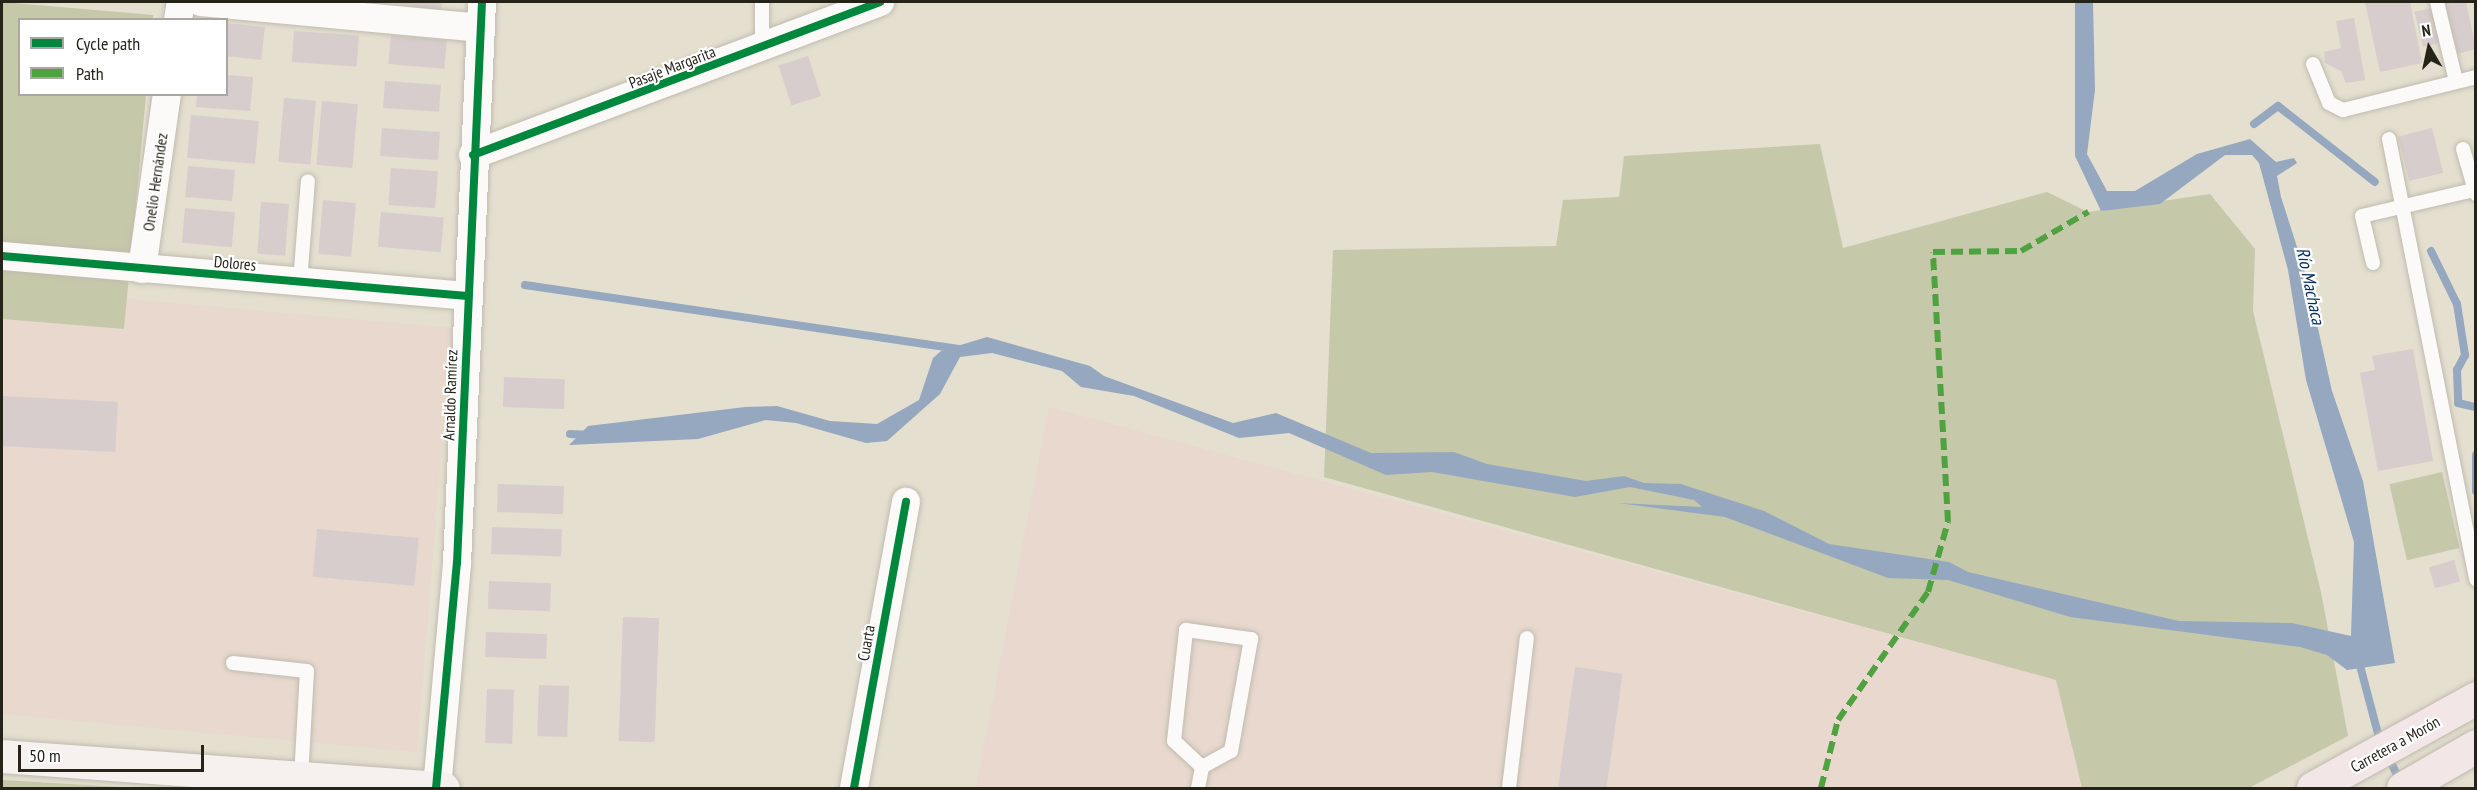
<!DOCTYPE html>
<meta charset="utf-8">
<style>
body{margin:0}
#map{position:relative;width:2477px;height:790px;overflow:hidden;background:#e4dfcf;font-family:"PT Sans Narrow",sans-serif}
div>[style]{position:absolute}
.industrial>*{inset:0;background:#e8d8cd}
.green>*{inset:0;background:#c6c8aa;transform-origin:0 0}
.water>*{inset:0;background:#95a8bf}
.stream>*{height:8px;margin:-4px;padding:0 4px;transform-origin:4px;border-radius:4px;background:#95a8bf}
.building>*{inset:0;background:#d7cdcc;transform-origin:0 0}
.roads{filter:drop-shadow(0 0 2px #bfbbaf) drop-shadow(0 0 2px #bfbbaf)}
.lane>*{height:14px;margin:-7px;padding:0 7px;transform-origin:7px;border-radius:7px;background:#fbfaf8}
.street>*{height:28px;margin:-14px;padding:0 14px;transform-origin:14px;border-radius:14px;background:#fbfaf8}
.secondary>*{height:33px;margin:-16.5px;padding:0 16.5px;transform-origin:16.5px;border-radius:16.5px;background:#f6f1ef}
.primary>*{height:33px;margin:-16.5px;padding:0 16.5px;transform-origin:16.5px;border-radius:16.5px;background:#f2e7e6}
.quiet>*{height:6px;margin-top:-3px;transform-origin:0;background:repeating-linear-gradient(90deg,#50a240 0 12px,transparent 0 18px)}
.cycleway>*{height:8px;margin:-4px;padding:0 4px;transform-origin:4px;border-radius:4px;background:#00873e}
span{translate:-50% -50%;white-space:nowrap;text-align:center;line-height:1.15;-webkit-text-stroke:4.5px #fff;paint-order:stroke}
.street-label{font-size:16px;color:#262318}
.water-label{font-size:18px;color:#022f5f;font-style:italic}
.frame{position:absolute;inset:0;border:3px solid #262318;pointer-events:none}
.legend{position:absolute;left:18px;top:18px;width:210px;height:78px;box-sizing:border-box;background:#fff;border:2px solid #a8a7a3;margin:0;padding:8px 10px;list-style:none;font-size:18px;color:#262318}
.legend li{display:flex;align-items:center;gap:12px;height:30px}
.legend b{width:30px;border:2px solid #a8a7a3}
.north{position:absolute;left:2399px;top:18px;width:60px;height:60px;-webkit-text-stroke:4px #fff;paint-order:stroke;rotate:351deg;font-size:16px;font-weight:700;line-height:24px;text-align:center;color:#262318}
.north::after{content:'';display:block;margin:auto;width:21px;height:27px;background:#262318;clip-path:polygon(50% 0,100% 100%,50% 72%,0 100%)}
.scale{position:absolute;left:18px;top:745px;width:186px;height:27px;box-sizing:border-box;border:3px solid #262318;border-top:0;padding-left:8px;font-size:18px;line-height:21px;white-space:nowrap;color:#262318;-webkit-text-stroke:4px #fff;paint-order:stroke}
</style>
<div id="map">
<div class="industrial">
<div style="clip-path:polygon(126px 299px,451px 328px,417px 752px,2px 714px,2px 319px,123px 329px)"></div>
<div style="clip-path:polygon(1049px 407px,2056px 680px,2082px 788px,976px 788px)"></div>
</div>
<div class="green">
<div style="clip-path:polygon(2px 2px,153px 15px,153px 20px,20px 20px,20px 94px,146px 95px,124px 329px,2px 319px)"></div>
<div style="clip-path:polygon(1820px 144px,1843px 248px,2047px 192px,2088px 212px,2210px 194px,2255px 249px,2253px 311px,2321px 592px,2348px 736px,2249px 788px,2082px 788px,2056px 680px,1324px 477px,1333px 250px,1556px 246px,1563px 200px,1619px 197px,1624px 156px)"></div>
<div style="left:2442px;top:472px;width:78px;height:54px;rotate:77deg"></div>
<div style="clip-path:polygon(2px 780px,139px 788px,2px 788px)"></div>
</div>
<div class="water">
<div style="clip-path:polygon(2075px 2px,2093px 2px,2095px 90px,2087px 154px,2107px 191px,2135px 191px,2197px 154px,2250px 139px,2276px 162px,2294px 158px,2297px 163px,2277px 176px,2281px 197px,2306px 275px,2332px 391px,2363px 481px,2395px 663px,2347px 670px,2327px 655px,2300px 647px,2070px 617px,1948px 580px,1888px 578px,1725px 517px,1618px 503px,1702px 507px,1694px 500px,1630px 487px,1575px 497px,1432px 472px,1386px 475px,1289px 433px,1239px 438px,1134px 396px,1081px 387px,1062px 371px,992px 353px,960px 357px,940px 394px,887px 441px,866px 443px,796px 423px,766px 420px,698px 439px,569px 445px,588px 426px,745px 407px,777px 406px,830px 421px,877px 424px,919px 400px,933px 358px,941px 351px,987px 337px,1090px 366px,1104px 376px,1233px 423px,1276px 413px,1371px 453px,1454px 452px,1487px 464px,1586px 481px,1624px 476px,1644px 483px,1681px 484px,1764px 511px,1829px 544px,1949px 562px,1968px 572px,2179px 621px,2292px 623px,2351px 636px,2354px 542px,2306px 380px,2288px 270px,2259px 163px,2252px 155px,2225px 155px,2160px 204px,2101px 211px,2075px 156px)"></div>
</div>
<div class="stream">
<div style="left:2254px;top:124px;width:30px;rotate:-37deg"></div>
<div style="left:2278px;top:106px;width:123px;rotate:38.1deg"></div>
<div style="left:2431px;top:251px;width:59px;rotate:63.9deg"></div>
<div style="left:2457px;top:304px;width:52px;rotate:81.1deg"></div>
<div style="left:2465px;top:355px;width:17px;rotate:118deg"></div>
<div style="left:2457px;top:370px;width:33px;rotate:88deg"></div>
<div style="left:2458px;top:403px;width:18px;rotate:13deg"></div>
<div style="left:525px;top:285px;width:440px;rotate:8.4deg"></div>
<div style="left:570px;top:434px;width:20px;rotate:3deg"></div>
<div style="left:2476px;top:455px;width:36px;rotate:90deg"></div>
<div style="left:2358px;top:658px;width:86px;rotate:75.2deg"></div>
<div style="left:2387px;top:755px;width:30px;rotate:63deg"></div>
</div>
<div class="building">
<div style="clip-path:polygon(384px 2px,442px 2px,441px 10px)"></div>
<div style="clip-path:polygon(2365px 2px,2410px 2px,2422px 63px,2380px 72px)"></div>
<div style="clip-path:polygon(2444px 2px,2466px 2px,2476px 49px,2458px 54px)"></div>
<div style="left:2431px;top:8px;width:36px;height:17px;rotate:76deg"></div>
<div style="clip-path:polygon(2354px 18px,2365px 80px,2346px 83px,2341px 71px,2325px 63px,2324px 52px,2341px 48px,2336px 21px)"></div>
<div style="left:226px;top:23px;width:39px;height:33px;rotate:6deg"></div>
<div style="left:294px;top:31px;width:65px;height:31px;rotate:4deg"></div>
<div style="left:391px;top:35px;width:56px;height:29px;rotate:5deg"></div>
<div style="left:808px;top:56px;width:42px;height:31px;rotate:72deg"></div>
<div style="clip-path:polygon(226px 75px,253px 77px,250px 111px,196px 107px,197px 94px,226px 94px)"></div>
<div style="left:385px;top:81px;width:56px;height:27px;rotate:4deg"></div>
<div style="left:284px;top:98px;width:32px;height:64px;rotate:5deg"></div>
<div style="left:322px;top:101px;width:36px;height:64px;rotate:5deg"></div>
<div style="left:191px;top:115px;width:68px;height:43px;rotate:5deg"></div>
<div style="left:382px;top:128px;width:58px;height:28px;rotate:4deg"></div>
<div style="left:2432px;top:128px;width:46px;height:35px;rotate:76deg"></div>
<div style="left:188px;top:166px;width:47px;height:31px;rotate:5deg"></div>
<div style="left:391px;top:168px;width:47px;height:37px;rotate:4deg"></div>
<div style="left:323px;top:200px;width:33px;height:54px;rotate:5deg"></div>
<div style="left:261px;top:202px;width:28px;height:52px;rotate:4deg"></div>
<div style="left:185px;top:208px;width:50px;height:35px;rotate:5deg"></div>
<div style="left:381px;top:212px;width:63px;height:35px;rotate:5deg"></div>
<div style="clip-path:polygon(2413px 349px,2433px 461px,2378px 471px,2360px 373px,2375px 370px,2372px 356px)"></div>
<div style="left:504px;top:377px;width:61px;height:30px;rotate:2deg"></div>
<div style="left:2px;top:396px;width:116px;height:50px;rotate:3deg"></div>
<div style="left:498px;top:484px;width:66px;height:28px;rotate:2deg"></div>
<div style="left:492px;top:527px;width:70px;height:27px;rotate:2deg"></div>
<div style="left:317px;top:529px;width:102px;height:48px;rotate:5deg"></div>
<div style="left:2454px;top:560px;width:22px;height:26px;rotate:74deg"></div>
<div style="left:489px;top:581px;width:62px;height:28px;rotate:2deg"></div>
<div style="left:623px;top:617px;width:36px;height:124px;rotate:2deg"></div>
<div style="left:486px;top:632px;width:61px;height:25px;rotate:2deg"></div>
<div style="left:1575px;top:667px;width:48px;height:122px;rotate:8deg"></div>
<div style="left:539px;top:685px;width:30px;height:51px;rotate:2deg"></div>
<div style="left:487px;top:689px;width:27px;height:54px;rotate:2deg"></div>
</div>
<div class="roads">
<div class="lane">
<div style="left:2437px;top:2px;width:81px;rotate:76.5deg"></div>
<div style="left:762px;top:47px;width:45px;rotate:-90deg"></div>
<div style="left:2313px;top:64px;width:42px;rotate:67.7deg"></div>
<div style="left:2329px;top:103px;width:16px;rotate:27deg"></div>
<div style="left:2343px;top:110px;width:137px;rotate:-13.9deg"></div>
<div style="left:2389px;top:139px;width:449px;rotate:78.8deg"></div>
<div style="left:2463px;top:149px;width:47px;rotate:73.9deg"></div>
<div style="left:2373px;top:263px;width:48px;rotate:-103.2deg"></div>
<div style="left:2362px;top:216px;width:115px;rotate:-13.1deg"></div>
<div style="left:300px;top:282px;width:101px;rotate:-85.5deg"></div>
<div style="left:1186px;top:630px;width:66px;rotate:7.9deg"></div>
<div style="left:1251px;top:639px;width:114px;rotate:100.1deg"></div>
<div style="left:1231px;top:751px;width:33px;rotate:151deg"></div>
<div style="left:1202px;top:767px;width:38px;rotate:-137deg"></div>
<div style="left:1174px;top:741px;width:112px;rotate:-83.8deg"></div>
<div style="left:233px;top:663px;width:74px;rotate:6.2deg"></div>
<div style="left:307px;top:671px;width:109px;rotate:93.2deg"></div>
<div style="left:1198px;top:788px;width:21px;rotate:-79deg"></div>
<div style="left:1509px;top:788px;width:151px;rotate:-83.2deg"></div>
</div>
<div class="street">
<div style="left:201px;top:2px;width:279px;rotate:5.3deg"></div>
<div style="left:178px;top:20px;width:18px;rotate:-81deg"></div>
<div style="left:473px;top:155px;width:435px;rotate:-20.6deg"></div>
<div style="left:2px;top:256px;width:467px;rotate:4.9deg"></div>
<div style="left:142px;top:269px;width:177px;rotate:-81.9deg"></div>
<div style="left:437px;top:788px;width:226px;rotate:-84.9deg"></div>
<div style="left:457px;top:563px;width:562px;rotate:-87.45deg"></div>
<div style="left:854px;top:788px;width:291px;rotate:-79.7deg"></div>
</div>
<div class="secondary">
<div style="left:2px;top:756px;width:442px;rotate:4.2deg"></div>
</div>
<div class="primary">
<div style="left:2313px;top:788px;width:186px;rotate:-28.9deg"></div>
<div style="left:2403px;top:788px;width:84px;rotate:-29.9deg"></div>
</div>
</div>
<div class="quiet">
<div style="left:1821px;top:788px;width:70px;rotate:-76deg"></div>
<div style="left:1838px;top:720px;width:156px;rotate:-54.9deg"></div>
<div style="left:1928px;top:592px;width:73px;rotate:-74.1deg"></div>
<div style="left:1948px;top:522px;width:270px;rotate:-93.2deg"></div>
<div style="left:1933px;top:252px;width:88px;rotate:-0.7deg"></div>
<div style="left:2021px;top:251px;width:78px;rotate:-30.2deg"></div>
</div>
<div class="cycleway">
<div style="left:473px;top:155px;width:435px;rotate:-20.6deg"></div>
<div style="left:2px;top:256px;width:467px;rotate:4.9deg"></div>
<div style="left:436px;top:788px;width:226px;rotate:-84.7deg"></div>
<div style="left:457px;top:563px;width:562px;rotate:-87.45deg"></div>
<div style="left:854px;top:788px;width:291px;rotate:-79.7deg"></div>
</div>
<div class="street-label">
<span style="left:672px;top:67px;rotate:-21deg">Pasaje Margarita</span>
<span style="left:155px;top:182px;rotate:-82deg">Onelio Hernández</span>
<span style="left:235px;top:263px;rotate:5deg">Dolores</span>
<span style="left:450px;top:395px;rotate:-88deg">Arnaldo Ramírez</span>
<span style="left:866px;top:643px;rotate:-80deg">Cuarta</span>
<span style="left:2395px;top:744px;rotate:-29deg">Carretera a Morón</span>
</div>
<div class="water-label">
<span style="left:2310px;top:286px;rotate:78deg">Río Machaca</span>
</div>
<div class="frame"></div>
<ul class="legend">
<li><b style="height:8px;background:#00873e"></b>Cycle path</li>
<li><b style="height:8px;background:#50a240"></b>Path</li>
</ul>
<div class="north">N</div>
<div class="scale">50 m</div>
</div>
